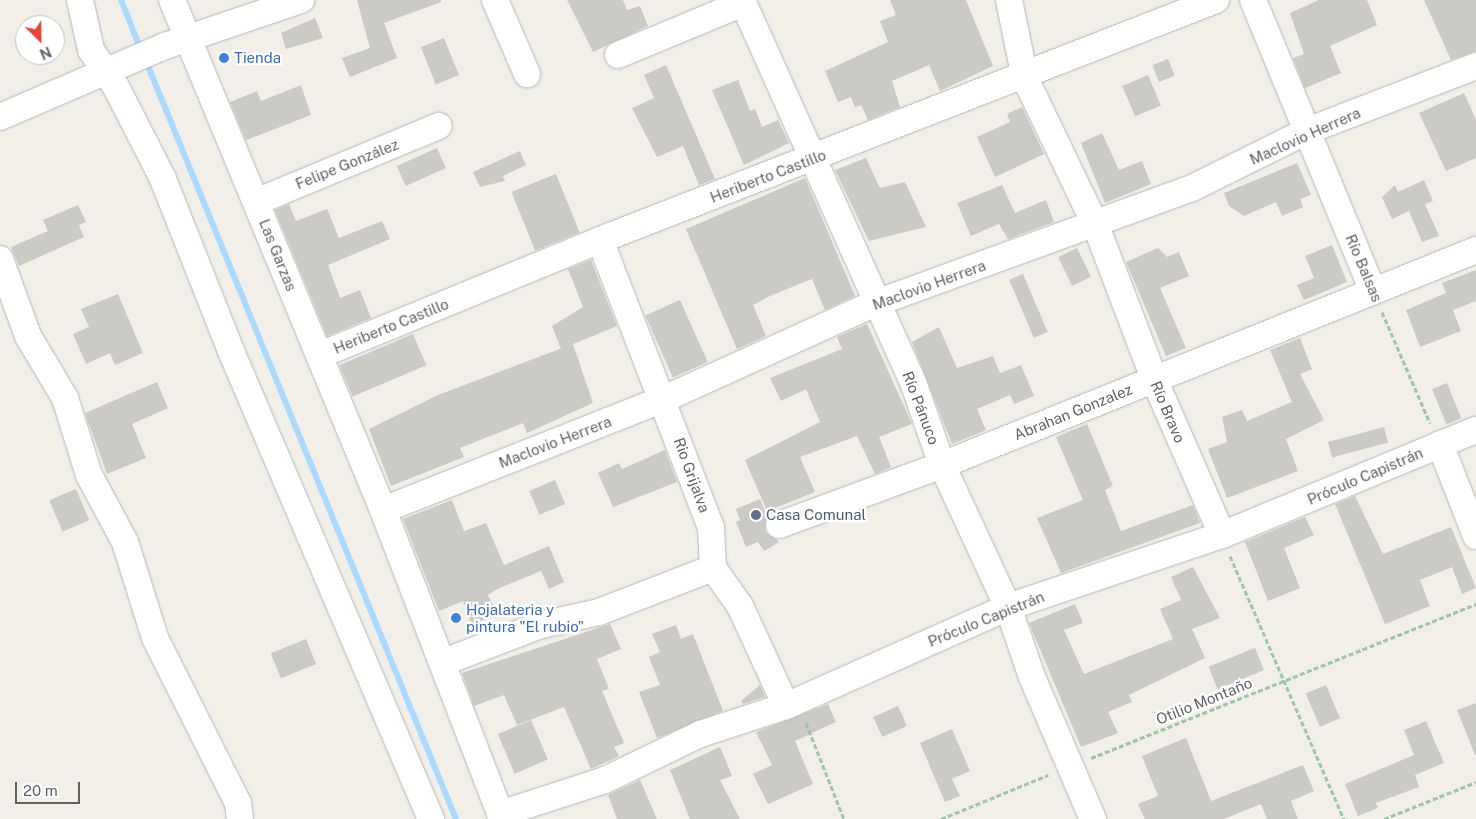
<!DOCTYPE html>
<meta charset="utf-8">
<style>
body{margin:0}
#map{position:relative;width:1476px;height:819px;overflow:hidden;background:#f1efe8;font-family:"Public Sans",sans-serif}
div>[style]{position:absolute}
.stream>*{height:6px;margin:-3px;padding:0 3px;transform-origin:3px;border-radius:3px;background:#aadaff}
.building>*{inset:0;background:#cccac5;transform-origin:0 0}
.path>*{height:3px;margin-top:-1.5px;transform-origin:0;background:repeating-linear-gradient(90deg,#9cc7a9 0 5px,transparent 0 7.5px)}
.roads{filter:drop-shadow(0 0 1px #b5b8bc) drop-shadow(0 0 1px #b5b8bc)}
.minor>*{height:26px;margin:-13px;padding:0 13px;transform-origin:13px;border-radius:13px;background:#fff}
.dots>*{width:14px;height:14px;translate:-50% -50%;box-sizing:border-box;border:2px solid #fff;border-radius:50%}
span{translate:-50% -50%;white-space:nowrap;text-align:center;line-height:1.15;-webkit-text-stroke:4.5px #fff;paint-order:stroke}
.shop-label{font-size:15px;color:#366cbe}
.left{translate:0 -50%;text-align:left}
.street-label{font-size:15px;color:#5f6368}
.service-label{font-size:15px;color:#4e5e75}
.north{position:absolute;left:15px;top:15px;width:50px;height:50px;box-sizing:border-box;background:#fff;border:1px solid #bfc1c3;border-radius:50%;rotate:157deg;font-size:14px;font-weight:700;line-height:20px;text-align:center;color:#5f6368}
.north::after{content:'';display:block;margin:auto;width:18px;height:22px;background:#ea4335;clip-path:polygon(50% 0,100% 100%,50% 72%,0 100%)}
.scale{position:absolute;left:15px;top:782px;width:65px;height:22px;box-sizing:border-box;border:2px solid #5f6368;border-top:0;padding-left:6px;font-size:15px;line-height:18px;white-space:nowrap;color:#5f6368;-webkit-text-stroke:4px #fff;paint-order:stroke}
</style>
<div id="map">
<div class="stream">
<div style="left:121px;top:0;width:54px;rotate:68.2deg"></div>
<div style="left:146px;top:61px;width:819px;rotate:67.76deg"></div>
</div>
<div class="building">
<div style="clip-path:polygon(357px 0,441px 0,441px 2px,384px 23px,397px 58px,350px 77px,342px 58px,370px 48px)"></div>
<div style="clip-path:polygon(567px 0,623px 0,627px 10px,640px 6px,648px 26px,593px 52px)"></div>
<div style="clip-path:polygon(890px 0,966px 0,993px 66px,940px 91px,929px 65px,892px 81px,900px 107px,868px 120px,861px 105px,855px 107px,851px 97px,838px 102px,825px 71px,888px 42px,880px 21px,896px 15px)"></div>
<div style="clip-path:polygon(1319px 0,1367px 0,1377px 25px,1330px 46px,1341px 73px,1305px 88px,1293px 58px,1304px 54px,1290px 13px)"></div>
<div style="clip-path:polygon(1424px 0,1476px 0,1476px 51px,1451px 60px)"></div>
<div style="clip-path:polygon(315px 18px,323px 38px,286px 49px,281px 33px)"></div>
<div style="left:444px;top:38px;width:40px;height:25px;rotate:68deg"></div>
<div style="left:1168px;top:59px;width:18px;height:17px;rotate:68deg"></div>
<div style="clip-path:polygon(666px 65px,715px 179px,699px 185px,683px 146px,657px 157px,632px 108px,654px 98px,644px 75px)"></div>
<div style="left:1148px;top:75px;width:33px;height:28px;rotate:67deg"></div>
<div style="clip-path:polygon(738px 80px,750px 111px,755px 109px,762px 127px,778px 120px,789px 143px,744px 165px,712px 90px)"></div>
<div style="clip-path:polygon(301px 85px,311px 115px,246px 140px,230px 102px,257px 91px,261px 101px)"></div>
<div style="clip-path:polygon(1464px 93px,1476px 120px,1476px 158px,1446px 171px,1419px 113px)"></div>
<div style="clip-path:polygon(1022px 107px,1044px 154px,995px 177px,977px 137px,1010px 122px,1007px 114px)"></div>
<div style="clip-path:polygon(1102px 133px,1119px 170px,1142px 161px,1151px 184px,1105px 203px,1081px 143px)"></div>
<div style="left:437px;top:148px;width:22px;height:44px;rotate:66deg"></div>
<div style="clip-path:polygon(520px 151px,526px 165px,503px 176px,505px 181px,480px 187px,473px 172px)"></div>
<div style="clip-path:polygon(866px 158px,880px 188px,905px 182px,926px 227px,869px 241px,835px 170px)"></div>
<div style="clip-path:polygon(1297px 163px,1311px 195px,1300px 199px,1303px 207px,1282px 216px,1276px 202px,1244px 216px,1229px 206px,1224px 193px)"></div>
<div style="left:556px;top:174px;width:63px;height:48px;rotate:68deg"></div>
<div style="clip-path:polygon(805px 178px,855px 296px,825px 310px,812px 279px,772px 295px,753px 305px,766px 336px,737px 349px,686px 229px)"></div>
<div style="clip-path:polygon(1424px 180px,1433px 201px,1425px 204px,1439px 236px,1422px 242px,1409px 211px,1392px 219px,1382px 197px,1395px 185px,1398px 192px)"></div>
<div style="clip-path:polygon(1002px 185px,1015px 213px,1046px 200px,1054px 222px,1008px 239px,999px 224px,971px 236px,957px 203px)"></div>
<div style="clip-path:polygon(289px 204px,296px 221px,327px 209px,339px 238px,382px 221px,390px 239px,328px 265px,340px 298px,360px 290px,371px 318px,327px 336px,275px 210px)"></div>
<div style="clip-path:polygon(78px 205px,86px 222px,79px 225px,84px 237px,19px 266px,11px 247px,48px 231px,43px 220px)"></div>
<div style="clip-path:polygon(1332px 245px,1347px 282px,1304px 300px,1297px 285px,1314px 278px,1305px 256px)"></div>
<div style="left:1077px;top:248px;width:32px;height:21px;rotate:64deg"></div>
<div style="clip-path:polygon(1158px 248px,1167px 257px,1179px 252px,1189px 276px,1160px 288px,1186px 348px,1166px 356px,1126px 262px)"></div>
<div style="clip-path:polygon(591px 260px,617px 326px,561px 349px,552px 326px,583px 307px,568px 269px)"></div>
<div style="clip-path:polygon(1476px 270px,1476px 301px,1453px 310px,1461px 331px,1420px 347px,1406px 310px,1446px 293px,1442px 283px)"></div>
<div style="left:1023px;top:274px;width:63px;height:15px;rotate:67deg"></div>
<div style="clip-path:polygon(118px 294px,143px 353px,115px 365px,110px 353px,86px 364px,73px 334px,89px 327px,81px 309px)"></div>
<div style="left:680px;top:300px;width:68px;height:38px;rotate:66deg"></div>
<div style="clip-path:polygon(867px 324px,912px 424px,879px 437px,891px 467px,875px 474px,857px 436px,800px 457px,815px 492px,767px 511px,745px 460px,820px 422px,806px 389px,781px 401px,770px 378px,842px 349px,837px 337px)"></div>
<div style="clip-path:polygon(939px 327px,957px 368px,993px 356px,1000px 373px,1021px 365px,1034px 396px,1014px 404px,1010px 395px,977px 409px,986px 430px,952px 444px,912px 342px)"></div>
<div style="left:413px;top:334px;width:34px;height:80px;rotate:67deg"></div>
<div style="clip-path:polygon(1300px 338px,1312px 369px,1300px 374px,1324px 420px,1286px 439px,1298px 471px,1227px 498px,1208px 449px,1227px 442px,1222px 417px,1242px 410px,1247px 421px,1292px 402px,1270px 350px)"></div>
<div style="clip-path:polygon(573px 344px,593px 403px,527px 433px,523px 423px,460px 448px,464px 457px,391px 486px,369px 429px,438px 395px)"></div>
<div style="clip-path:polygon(157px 382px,168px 408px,132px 424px,146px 458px,107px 474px,85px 413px)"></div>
<div style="left:1447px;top:383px;width:38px;height:16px;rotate:68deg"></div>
<div style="clip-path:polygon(1087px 424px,1113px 486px,1105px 490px,1121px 531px,1193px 505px,1200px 523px,1061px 573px,1037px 518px,1083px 500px,1056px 437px)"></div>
<div style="left:1384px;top:427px;width:16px;height:58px;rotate:75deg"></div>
<div style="clip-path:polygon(665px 450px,677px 482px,613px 507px,598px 473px,619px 463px,622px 469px)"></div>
<div style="left:555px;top:480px;width:26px;height:28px;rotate:67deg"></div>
<div style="left:76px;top:489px;width:34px;height:29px;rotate:67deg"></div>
<div style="clip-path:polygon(1355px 496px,1383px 554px,1451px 527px,1476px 588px,1462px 594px,1452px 567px,1420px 580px,1430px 606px,1385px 624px,1335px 504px)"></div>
<div style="clip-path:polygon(760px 499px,767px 516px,765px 531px,779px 542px,764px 551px,758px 542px,746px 547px,736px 522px,740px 520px,736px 509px)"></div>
<div style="clip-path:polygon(452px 500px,464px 531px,486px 523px,504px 565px,549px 546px,564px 582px,549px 589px,541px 571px,497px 589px,488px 595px,497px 615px,478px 622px,471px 623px,463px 601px,439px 611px,403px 519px)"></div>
<div style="clip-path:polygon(1305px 517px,1314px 535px,1284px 548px,1300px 588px,1268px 601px,1245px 542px)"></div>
<div style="clip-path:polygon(1193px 567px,1220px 618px,1192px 629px,1205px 658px,1129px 695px,1132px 702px,1108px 712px,1118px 733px,1081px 747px,1029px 623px,1075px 604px,1083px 623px,1064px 630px,1084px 674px,1173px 639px,1160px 609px,1181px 600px,1171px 577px)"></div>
<div style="clip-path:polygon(610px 624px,621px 649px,597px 659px,609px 689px,602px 691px,624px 743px,614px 747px,619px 756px,591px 769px,564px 707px,517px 725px,504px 695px,474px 706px,462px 673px)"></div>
<div style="clip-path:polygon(676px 625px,681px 639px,693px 634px,723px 711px,657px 738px,639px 692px,660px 685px,649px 657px,660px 652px,652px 634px)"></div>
<div style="left:306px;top:639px;width:27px;height:38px;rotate:68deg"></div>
<div style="left:1255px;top:648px;width:24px;height:50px;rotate:68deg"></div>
<div style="clip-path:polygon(760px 685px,765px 697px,743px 704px,741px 701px)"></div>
<div style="left:1326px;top:685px;width:36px;height:22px;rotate:67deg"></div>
<div style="clip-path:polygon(1476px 703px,1476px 755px,1475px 755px,1457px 710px)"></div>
<div style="clip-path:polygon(828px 704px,836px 722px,795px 741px,813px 784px,768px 804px,753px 774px,772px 765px,756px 732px)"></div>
<div style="left:898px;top:706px;width:22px;height:27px;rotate:66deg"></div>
<div style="left:531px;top:720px;width:43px;height:36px;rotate:67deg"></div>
<div style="clip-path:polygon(1426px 721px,1444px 763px,1415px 775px,1419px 787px,1376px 803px,1378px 808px,1358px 816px,1345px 784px,1414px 755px,1404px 730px)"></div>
<div style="clip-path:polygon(952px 729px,970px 771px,952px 779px,960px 796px,945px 802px,920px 743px)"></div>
<div style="clip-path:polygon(1186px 738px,1211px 801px,1303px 765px,1314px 791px,1291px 801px,1298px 819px,1267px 819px,1261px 804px,1224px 819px,1145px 819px,1138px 804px,1158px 796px,1142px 756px)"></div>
<div style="clip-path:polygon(720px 747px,732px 776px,720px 780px,740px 819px,690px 819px,670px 770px)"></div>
<div style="clip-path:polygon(640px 780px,657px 819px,617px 819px,608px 795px)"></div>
</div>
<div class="path">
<div style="left:1382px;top:312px;width:121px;rotate:66.6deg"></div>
<div style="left:1230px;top:556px;width:287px;rotate:66.6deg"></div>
<div style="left:806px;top:723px;width:103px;rotate:68.4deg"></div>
<div style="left:1091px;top:758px;width:415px;rotate:-21.8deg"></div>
<div style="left:941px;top:819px;width:116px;rotate:-22.4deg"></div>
<div style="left:1384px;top:819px;width:99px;rotate:-21.9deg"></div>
</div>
<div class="roads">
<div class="minor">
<div style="left:80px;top:0;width:51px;rotate:77.6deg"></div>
<div style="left:91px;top:50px;width:45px;rotate:56deg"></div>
<div style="left:116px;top:87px;width:103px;rotate:62.9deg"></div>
<div style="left:163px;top:179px;width:185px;rotate:68.4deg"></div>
<div style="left:231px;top:351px;width:509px;rotate:66.86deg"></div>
<div style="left:172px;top:0;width:552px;rotate:67.52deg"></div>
<div style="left:383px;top:510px;width:331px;rotate:68.9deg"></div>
<div style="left:495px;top:0;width:81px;rotate:66.6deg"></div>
<div style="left:742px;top:0;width:419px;rotate:65.9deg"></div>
<div style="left:913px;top:382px;width:88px;rotate:70.7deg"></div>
<div style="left:942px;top:465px;width:157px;rotate:65.1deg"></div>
<div style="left:1008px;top:607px;width:74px;rotate:71.1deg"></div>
<div style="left:1032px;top:677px;width:155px;rotate:66.8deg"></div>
<div style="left:1009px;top:0;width:80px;rotate:78.4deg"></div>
<div style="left:1025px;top:78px;width:164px;rotate:64.4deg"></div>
<div style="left:1096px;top:226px;width:164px;rotate:69.2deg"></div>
<div style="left:1154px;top:379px;width:170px;rotate:66.4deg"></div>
<div style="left:1253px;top:0;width:315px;rotate:67.6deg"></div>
<div style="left:618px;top:55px;width:135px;rotate:-22.6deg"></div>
<div style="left:0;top:117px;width:180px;rotate:-23.3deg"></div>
<div style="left:165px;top:46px;width:144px;rotate:-18.7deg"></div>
<div style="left:256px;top:202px;width:198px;rotate:-22.6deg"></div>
<div style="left:600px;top:240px;width:308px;rotate:68.9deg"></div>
<div style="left:711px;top:527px;width:41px;rotate:87.2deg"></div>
<div style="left:713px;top:568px;width:47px;rotate:54.6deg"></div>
<div style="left:740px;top:606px;width:110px;rotate:65.3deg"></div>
<div style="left:0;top:259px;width:82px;rotate:70deg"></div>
<div style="left:28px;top:336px;width:72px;rotate:59.2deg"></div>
<div style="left:65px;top:398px;width:81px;rotate:72.7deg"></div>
<div style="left:89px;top:475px;width:76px;rotate:61.8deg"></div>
<div style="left:125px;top:542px;width:101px;rotate:72.6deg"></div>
<div style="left:155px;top:638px;width:185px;rotate:63.3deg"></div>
<div style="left:238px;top:803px;width:16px;rotate:83deg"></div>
<div style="left:320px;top:355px;width:303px;rotate:-22.3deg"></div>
<div style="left:600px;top:240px;width:661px;rotate:-21.29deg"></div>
<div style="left:1440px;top:444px;width:99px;rotate:68.6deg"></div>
<div style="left:383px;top:510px;width:302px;rotate:-21.6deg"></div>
<div style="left:664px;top:399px;width:233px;rotate:-24.4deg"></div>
<div style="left:876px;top:303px;width:336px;rotate:-20deg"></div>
<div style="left:1192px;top:188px;width:128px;rotate:-26.4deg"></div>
<div style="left:1307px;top:131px;width:181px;rotate:-21deg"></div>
<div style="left:779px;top:525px;width:174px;rotate:-20.2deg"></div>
<div style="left:942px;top:465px;width:576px;rotate:-21.93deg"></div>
<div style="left:444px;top:662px;width:104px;rotate:-20.9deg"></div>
<div style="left:541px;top:625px;width:59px;rotate:-12.6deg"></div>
<div style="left:599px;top:612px;width:122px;rotate:-21.1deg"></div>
<div style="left:500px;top:814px;width:110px;rotate:-17.9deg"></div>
<div style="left:605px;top:780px;width:106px;rotate:-25.8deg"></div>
<div style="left:700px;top:734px;width:90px;rotate:-18deg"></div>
<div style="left:786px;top:706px;width:243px;rotate:-24deg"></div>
<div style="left:1008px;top:607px;width:226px;rotate:-18.6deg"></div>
<div style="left:1222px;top:535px;width:275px;rotate:-22.5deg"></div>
</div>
</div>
<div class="dots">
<div style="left:224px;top:58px;background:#3f7fe0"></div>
<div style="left:756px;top:515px;background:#5c6f8a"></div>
<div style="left:456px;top:618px;background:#3f7fe0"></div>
</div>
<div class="shop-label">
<span class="left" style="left:234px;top:58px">Tienda</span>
<span class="left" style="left:466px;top:618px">Hojalateria y<br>pintura "El rubio"</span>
</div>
<div class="street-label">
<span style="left:1305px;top:136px;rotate:-24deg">Maclovio Herrera</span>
<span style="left:347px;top:164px;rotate:-22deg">Felipe González</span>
<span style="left:768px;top:176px;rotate:-21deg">Heriberto Castillo</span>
<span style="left:278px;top:255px;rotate:68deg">Las Garzas</span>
<span style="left:1364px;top:268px;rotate:67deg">Río Balsas</span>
<span style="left:929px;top:285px;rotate:-20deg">Maclovio Herrera</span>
<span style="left:391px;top:326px;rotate:-22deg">Heriberto Castillo</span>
<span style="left:921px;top:408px;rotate:69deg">Río Pánuco</span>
<span style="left:1073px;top:412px;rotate:-22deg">Abrahan Gonzalez</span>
<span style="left:1168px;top:412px;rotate:67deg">Río Bravo</span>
<span style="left:555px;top:442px;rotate:-21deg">Maclovio Herrera</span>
<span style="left:692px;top:475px;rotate:70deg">Rio Grijalva</span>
<span style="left:1365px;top:476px;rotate:-23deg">Próculo Capistrán</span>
<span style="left:986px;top:619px;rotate:-22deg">Próculo Capistrán</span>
<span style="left:1204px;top:701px;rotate:-22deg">Otilio Montaño</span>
</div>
<div class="service-label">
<span class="left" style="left:766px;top:515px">Casa Comunal</span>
</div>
<div class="north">N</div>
<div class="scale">20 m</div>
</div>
